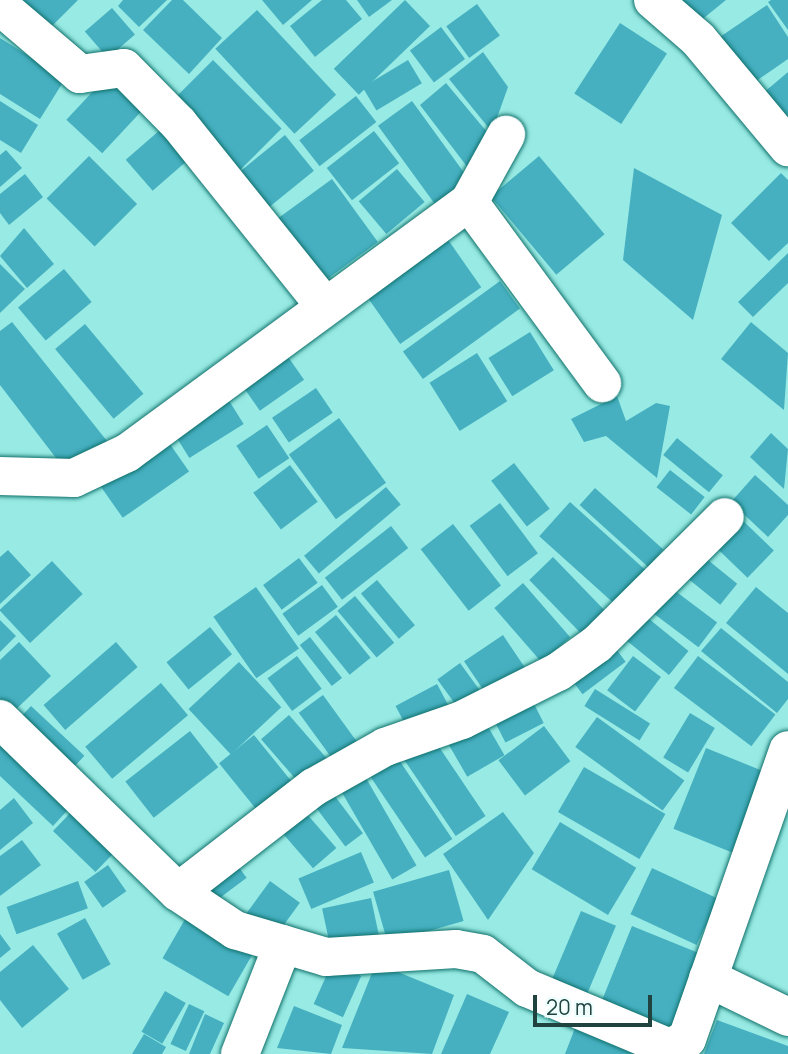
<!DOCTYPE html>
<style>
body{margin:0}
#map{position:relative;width:788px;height:1054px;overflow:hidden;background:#98ebe4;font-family:Manrope,sans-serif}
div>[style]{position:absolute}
.building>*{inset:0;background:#46b0c1;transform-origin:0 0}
.roads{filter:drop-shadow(0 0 2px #10706b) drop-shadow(0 0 2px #10706b)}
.minor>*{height:38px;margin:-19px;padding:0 19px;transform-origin:19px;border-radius:19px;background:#fff}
span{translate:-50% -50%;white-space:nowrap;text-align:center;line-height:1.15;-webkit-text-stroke:7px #eefefc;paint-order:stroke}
.scale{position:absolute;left:533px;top:995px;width:119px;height:32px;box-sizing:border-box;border:4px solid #204340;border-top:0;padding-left:9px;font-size:21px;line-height:24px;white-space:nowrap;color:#204340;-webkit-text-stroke:5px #eefefc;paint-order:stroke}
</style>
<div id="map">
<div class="building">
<div style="clip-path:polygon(13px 0,78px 0,45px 33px)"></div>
<div style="clip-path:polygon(123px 0,167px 0,139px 27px,118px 6px)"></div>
<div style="clip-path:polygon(172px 0,183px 0,222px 38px,189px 74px,143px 30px)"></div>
<div style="clip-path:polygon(262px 0,312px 0,283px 25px)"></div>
<div style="clip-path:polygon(322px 0,346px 0,362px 19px,315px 57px,290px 26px)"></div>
<div style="clip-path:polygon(357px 0,392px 0,369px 17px)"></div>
<div style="left:405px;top:0;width:36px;height:99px;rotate:46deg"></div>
<div style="clip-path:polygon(673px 0,726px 0,694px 26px)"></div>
<div style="clip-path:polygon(771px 0,788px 0,788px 30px,768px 2px)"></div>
<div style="left:477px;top:4px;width:39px;height:38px;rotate:54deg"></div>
<div style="clip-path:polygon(767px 5px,788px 37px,788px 59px,743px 90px,711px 43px)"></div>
<div style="left:112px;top:8px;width:35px;height:36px;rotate:49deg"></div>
<div style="left:257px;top:10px;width:116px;height:57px;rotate:47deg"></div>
<div style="left:620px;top:23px;width:56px;height:84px;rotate:33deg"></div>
<div style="left:441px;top:27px;width:40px;height:39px;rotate:53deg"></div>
<div style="clip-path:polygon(0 38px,65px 79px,40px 119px,0 94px)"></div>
<div style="clip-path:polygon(483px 52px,508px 87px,492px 132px,449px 79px)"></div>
<div style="left:213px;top:60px;width:97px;height:59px;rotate:45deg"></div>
<div style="left:408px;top:60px;width:27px;height:53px;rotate:59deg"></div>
<div style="clip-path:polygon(788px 72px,788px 133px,755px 100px)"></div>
<div style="left:110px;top:73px;width:49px;height:64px;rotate:43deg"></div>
<div style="clip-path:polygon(446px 83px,492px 138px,475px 177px,420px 105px)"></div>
<div style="left:356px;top:96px;width:33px;height:72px;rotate:52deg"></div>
<div style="clip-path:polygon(0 101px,38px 125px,21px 153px,0 140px)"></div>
<div style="left:412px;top:101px;width:101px;height:42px;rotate:54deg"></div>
<div style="left:168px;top:123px;width:41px;height:56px;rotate:49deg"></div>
<div style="left:374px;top:131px;width:41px;height:60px;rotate:52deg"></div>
<div style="left:285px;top:135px;width:46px;height:65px;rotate:51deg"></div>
<div style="clip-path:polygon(6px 150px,22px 168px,0 187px,0 155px)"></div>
<div style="left:89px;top:156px;width:68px;height:60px;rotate:45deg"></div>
<div style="left:539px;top:156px;width:102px;height:63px;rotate:50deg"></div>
<div style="clip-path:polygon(634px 168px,722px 215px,693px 320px,623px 260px)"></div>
<div style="left:397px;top:169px;width:43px;height:50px;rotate:50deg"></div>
<div style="clip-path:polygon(781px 173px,788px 180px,788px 243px,769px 261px,731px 223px)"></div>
<div style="clip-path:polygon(25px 174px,43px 197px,9px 225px,0 213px,0 194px)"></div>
<div style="left:332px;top:179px;width:78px;height:76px;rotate:54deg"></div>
<div style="clip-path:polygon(24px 228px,54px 264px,27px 288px,0 256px)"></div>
<div style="left:444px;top:234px;width:65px;height:99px;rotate:55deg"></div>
<div style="clip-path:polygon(788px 253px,788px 283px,753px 317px,738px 302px)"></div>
<div style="clip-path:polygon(0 264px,25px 289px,0 313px)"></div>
<div style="left:64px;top:269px;width:43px;height:60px;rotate:50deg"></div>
<div style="left:500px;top:281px;width:34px;height:120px;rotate:54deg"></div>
<div style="clip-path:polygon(12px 322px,111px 446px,66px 471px,0 385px,0 331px)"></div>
<div style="clip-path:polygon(751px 322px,788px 353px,784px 410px,721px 359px)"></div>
<div style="left:85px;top:324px;width:91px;height:39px;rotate:50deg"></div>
<div style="left:530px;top:332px;width:45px;height:49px;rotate:58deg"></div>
<div style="left:284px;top:351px;width:35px;height:54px;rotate:55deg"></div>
<div style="left:477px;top:353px;width:57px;height:56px;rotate:58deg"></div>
<div style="left:316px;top:388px;width:30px;height:53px;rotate:56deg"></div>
<div style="left:223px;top:391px;width:39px;height:64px;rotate:58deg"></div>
<div style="clip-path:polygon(617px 396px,626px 421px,656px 403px,670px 406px,657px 478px,606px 436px,584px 442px,571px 419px)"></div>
<div style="left:339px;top:418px;width:80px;height:62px;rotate:54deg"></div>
<div style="left:267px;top:425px;width:40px;height:37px;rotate:56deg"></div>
<div style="clip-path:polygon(771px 433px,788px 449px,784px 489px,750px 457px)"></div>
<div style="left:165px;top:437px;width:42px;height:81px;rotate:55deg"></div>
<div style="left:677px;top:438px;width:59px;height:22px;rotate:39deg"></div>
<div style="left:514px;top:463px;width:58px;height:29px;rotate:52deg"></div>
<div style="left:290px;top:465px;width:46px;height:46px;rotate:53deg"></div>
<div style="left:670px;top:470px;width:44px;height:22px;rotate:38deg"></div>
<div style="clip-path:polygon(755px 475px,788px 505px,788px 515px,768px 537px,731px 502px)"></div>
<div style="left:386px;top:487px;width:23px;height:107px;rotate:50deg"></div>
<div style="left:595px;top:488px;width:92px;height:23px;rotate:42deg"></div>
<div style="left:570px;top:502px;width:103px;height:46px;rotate:42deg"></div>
<div style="left:500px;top:503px;width:63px;height:38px;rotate:53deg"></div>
<div style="left:735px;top:513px;width:54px;height:38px;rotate:44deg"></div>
<div style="left:453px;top:524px;width:78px;height:41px;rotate:52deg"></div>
<div style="left:391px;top:526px;width:28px;height:84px;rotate:52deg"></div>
<div style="clip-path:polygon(8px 550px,31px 575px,0 604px,0 557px)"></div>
<div style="left:703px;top:556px;width:44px;height:27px;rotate:39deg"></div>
<div style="left:553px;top:557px;width:78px;height:33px;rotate:46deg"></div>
<div style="left:299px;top:558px;width:31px;height:45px;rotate:53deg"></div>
<div style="left:52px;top:561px;width:45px;height:72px;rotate:47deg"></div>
<div style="left:377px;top:580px;width:59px;height:21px;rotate:50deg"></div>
<div style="left:523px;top:583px;width:72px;height:38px;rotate:49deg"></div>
<div style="left:666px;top:584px;width:64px;height:31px;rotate:37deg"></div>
<div style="left:322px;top:585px;width:27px;height:49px;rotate:54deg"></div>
<div style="left:256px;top:587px;width:75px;height:52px;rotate:55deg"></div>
<div style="clip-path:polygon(756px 587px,788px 613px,788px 674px,726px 623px)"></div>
<div style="left:355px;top:596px;width:61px;height:23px;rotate:50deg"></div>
<div style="left:638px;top:610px;width:65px;height:31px;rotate:39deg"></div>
<div style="left:336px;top:615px;width:55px;height:27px;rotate:51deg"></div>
<div style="clip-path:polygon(0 620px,16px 636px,0 652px)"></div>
<div style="left:210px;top:627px;width:35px;height:56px;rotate:51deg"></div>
<div style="clip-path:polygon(721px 628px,788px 682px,788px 699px,777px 713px,701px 651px)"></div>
<div style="left:503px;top:635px;width:40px;height:47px;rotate:56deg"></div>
<div style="left:310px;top:637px;width:52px;height:13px;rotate:52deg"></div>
<div style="left:610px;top:641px;width:26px;height:54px;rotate:53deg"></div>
<div style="clip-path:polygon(19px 642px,51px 676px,11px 714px,0 702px,0 660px)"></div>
<div style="left:116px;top:642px;width:33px;height:96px;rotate:49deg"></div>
<div style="left:297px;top:656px;width:41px;height:37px;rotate:53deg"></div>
<div style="left:633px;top:656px;width:35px;height:43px;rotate:37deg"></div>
<div style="left:698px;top:656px;width:97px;height:40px;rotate:37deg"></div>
<div style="left:239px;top:662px;width:62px;height:69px;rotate:47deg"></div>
<div style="left:460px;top:663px;width:39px;height:28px;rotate:54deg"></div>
<div style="left:161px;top:683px;width:42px;height:99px;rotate:50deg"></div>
<div style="left:437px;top:684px;width:30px;height:47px;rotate:62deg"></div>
<div style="left:595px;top:689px;width:65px;height:20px;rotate:32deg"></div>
<div style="left:323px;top:695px;width:59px;height:30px;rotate:54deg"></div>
<div style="left:531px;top:698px;width:28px;height:43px;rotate:63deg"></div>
<div style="left:31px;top:706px;width:73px;height:21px;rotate:43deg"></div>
<div style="left:690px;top:713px;width:29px;height:52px;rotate:31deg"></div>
<div style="left:289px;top:715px;width:60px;height:37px;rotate:49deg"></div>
<div style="left:597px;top:717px;width:108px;height:37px;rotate:36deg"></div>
<div style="left:483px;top:718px;width:43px;height:43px;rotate:60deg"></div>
<div style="left:544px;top:726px;width:44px;height:57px;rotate:53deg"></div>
<div style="left:190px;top:731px;width:46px;height:82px;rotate:52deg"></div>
<div style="left:254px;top:735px;width:60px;height:45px;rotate:51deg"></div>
<div style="clip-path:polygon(0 736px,76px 801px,53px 826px,0 776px)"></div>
<div style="left:433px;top:738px;width:94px;height:36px;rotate:56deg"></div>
<div style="left:706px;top:748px;width:68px;height:87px;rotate:22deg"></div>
<div style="left:397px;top:757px;width:99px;height:33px;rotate:56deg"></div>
<div style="left:359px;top:766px;width:115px;height:28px;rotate:60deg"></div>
<div style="left:584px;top:767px;width:94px;height:52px;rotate:30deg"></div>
<div style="left:325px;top:783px;width:63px;height:22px;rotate:53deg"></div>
<div style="clip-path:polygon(14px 798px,33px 823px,0 850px,0 810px)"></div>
<div style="left:78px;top:805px;width:59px;height:36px;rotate:44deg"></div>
<div style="left:299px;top:805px;width:57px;height:31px;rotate:49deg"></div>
<div style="clip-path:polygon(503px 812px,534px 853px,488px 920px,443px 854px)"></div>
<div style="left:560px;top:822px;width:89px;height:55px;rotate:31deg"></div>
<div style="clip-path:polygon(22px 840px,41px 865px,0 896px,0 856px)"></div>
<div style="left:361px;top:852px;width:33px;height:68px;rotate:67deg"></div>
<div style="left:234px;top:861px;width:21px;height:45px;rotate:53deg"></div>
<div style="left:108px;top:865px;width:32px;height:29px;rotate:55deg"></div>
<div style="left:652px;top:868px;width:73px;height:51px;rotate:25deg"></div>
<div style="left:449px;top:870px;width:53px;height:79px;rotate:74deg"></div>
<div style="left:78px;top:881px;width:29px;height:76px;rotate:70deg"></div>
<div style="left:270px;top:881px;width:37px;height:43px;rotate:36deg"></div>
<div style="left:371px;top:898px;width:39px;height:50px;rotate:78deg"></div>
<div style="left:581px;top:911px;width:38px;height:82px;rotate:23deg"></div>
<div style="left:188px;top:914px;width:76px;height:51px;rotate:30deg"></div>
<div style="left:85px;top:918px;width:53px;height:32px;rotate:61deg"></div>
<div style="left:632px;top:926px;width:74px;height:83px;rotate:22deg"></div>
<div style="clip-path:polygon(0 934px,11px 949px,0 958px)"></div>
<div style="clip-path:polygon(33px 945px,69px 989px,22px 1028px,0 1000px,0 972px)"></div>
<div style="left:332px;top:963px;width:32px;height:45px;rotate:24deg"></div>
<div style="clip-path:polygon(376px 963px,454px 995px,432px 1054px,342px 1048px)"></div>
<div style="left:165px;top:991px;width:24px;height:47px;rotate:30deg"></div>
<div style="clip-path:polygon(467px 994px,509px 1012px,490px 1054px,441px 1054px)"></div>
<div style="left:189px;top:1004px;width:17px;height:44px;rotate:25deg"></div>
<div style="clip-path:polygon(294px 1006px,342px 1025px,331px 1054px,277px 1048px)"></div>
<div style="clip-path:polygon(205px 1014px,224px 1023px,210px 1054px,189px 1054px)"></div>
<div style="clip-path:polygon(717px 1020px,788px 1046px,788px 1054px,704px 1054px)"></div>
<div style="clip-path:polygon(575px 1028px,643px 1054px,565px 1054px)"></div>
<div style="clip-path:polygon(144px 1034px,166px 1047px,162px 1054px,132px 1054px)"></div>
</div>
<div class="roads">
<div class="minor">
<div style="left:653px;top:0;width:60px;rotate:40.9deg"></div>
<div style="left:698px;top:39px;width:141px;rotate:50.2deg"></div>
<div style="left:0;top:6px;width:105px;rotate:40.4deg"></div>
<div style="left:80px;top:74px;width:44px;rotate:-7.8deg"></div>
<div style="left:124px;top:68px;width:78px;rotate:45.5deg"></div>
<div style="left:179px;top:124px;width:232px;rotate:51.3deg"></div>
<div style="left:469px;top:202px;width:225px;rotate:53.7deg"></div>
<div style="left:0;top:476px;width:74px;rotate:1.5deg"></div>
<div style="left:74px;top:478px;width:59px;rotate:-25.3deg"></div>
<div style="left:127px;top:453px;width:424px;rotate:-36.3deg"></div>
<div style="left:469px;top:202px;width:77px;rotate:-61.1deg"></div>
<div style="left:0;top:719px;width:248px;rotate:44.2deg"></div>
<div style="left:178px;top:892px;width:69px;rotate:33.7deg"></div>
<div style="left:235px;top:930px;width:95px;rotate:16.5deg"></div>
<div style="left:326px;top:957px;width:130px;rotate:-3.5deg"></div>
<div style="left:456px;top:949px;width:27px;rotate:10deg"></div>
<div style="left:483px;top:954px;width:56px;rotate:37.7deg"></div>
<div style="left:527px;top:988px;width:155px;rotate:22.8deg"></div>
<div style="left:670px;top:1048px;width:19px;rotate:-28deg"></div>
<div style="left:687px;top:1039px;width:306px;rotate:-70.7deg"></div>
<div style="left:178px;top:892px;width:172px;rotate:-37.7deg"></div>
<div style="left:314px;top:787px;width:81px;rotate:-29.4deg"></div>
<div style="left:385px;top:747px;width:82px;rotate:-19.3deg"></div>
<div style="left:462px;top:720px;width:107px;rotate:-26.6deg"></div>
<div style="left:558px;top:672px;width:48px;rotate:-35.7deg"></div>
<div style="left:597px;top:644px;width:180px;rotate:-44.8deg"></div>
<div style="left:708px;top:978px;width:89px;rotate:26deg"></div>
<div style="left:240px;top:1054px;width:118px;rotate:-68.6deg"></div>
</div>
</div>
<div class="scale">20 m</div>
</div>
